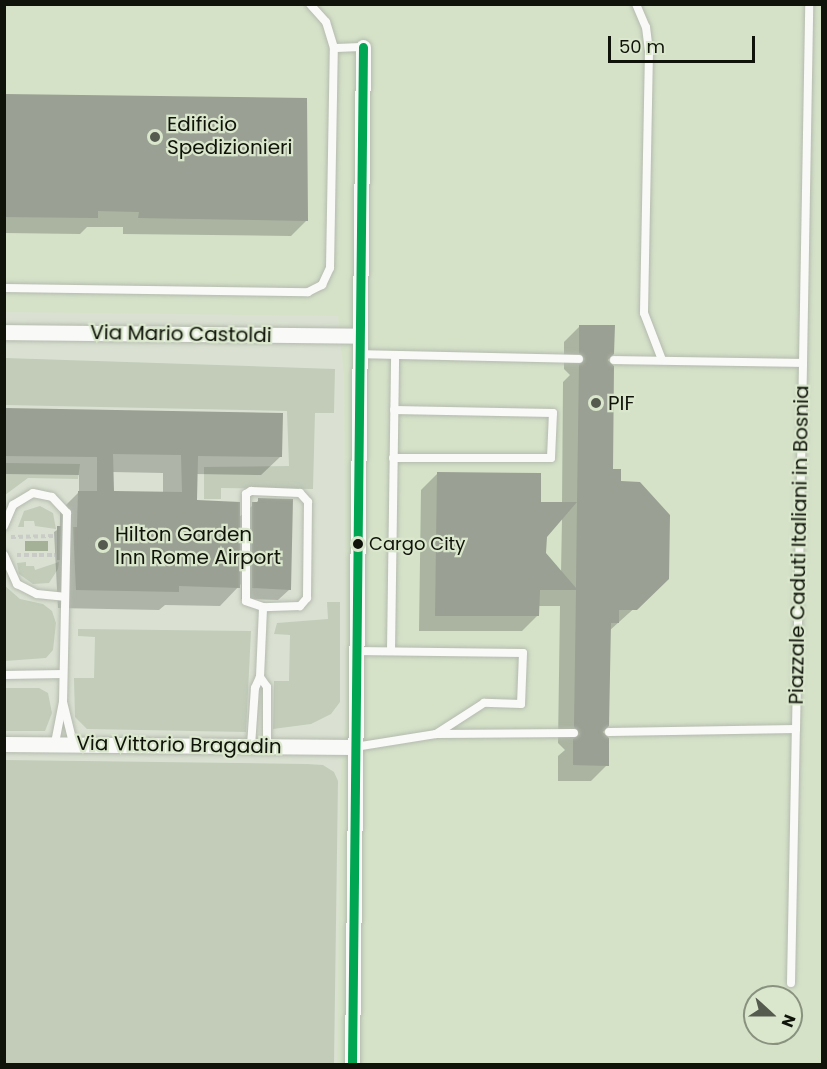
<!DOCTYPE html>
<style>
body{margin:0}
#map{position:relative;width:827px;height:1069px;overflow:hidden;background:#dae1d2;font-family:Poppins,sans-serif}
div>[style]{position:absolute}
.built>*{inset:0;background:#d5e2c8}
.green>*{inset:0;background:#c2ccb9}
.water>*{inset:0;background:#a4b197;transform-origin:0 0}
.shadow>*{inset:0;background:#0003}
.building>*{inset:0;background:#9aa093}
.path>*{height:4px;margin-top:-2px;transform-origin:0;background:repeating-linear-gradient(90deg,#c9cbc6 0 4.5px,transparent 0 7.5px)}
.roads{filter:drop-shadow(0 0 2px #b4baae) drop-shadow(0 0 2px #b4baae)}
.service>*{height:8px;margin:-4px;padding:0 4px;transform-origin:4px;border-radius:4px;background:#f9faf8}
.minor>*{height:15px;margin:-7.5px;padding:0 7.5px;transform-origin:7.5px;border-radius:7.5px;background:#f9faf8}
.bus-1>*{height:9px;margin:-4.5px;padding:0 4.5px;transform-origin:4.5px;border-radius:4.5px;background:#00a651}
.dots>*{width:16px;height:16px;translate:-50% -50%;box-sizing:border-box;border:3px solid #dae7cc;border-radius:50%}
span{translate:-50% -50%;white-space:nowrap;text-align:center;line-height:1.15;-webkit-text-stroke:4.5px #dae7cc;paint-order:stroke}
.bus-label{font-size:18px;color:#0f130a}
.left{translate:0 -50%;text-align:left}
.poi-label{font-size:20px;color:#0f130a}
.street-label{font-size:20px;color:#0f130a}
.frame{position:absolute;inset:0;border:6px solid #0f130a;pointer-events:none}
.north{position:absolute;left:743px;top:985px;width:60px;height:60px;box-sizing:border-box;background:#dae7cc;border:2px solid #89927e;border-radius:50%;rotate:111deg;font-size:16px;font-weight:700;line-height:24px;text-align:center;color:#0f130a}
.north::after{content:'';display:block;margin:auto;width:21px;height:27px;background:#565b50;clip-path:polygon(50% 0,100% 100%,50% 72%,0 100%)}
.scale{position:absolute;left:608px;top:36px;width:147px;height:27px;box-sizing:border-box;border:3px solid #0f130a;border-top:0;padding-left:8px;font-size:18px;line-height:21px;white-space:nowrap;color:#0f130a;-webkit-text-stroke:4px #dae7cc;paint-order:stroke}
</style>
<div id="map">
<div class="built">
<div style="clip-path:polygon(evenodd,5px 5px,822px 5px,822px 1064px,337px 1064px,340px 786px,346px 707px,344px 377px,338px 316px,5px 312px,5px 5px,755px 997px,791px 997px,791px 1033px,755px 1033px,755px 997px)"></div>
</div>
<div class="green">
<div style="clip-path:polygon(5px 358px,335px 369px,334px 413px,315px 413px,313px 489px,221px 488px,221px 499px,204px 499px,204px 467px,289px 466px,287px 411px,5px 405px)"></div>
<div style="clip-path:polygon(5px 463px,80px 464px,78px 479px,28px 478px,5px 495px)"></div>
<div style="clip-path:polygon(40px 506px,53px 513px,56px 529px,35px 526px,34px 521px,24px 521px,24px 527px,18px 527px,24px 511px)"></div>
<div style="clip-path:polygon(26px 562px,26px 566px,34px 566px,35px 570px,59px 562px,58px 569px,49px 583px,33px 584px,19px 574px,17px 563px)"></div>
<div style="clip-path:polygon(4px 585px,20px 599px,43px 604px,52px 611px,56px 623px,53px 650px,46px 658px,5px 661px)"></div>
<div style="clip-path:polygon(327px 602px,340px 602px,340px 702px,331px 714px,311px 724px,273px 729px,274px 681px,289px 681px,290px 635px,274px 634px,277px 623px,328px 619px)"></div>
<div style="clip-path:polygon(78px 629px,251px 631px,246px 732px,87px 729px,75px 717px,74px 678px,94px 678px,95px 637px,78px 636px)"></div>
<div style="clip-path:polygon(5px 688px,39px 688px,48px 693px,52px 713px,45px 731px,5px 731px)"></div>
<div style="clip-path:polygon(5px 760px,307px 764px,323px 765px,334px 772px,338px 781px,334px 1064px,5px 1064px)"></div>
</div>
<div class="water">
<div style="left:25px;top:541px;width:23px;height:10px"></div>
</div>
<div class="shadow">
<div style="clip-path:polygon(4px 95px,307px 220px,291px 236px,123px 234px,123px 227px,87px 227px,80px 234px,4px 233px)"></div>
<div style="clip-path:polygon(evenodd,580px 326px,606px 361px,612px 471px,668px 578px,609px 631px,601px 732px,607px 765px,591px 781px,558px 781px,558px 756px,565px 750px,558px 743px,560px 606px,538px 606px,538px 615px,522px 631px,419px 631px,421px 490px,437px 474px,539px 503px,562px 503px,563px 382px,570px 375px,564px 369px,564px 342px,580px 326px,562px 518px,561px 573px,544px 553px,545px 536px,562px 518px)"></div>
<div style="clip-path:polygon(evenodd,4px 411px,280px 457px,261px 475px,196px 474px,196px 502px,238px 518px,259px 500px,290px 589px,278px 600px,241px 599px,241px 584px,220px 606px,165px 605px,159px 610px,58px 608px,54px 532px,60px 528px,60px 511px,79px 492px,79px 475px,4px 474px,4px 411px,112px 472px,163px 473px,163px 493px,112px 493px,112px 472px)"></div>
</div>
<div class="building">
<div style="clip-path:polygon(4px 94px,307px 98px,308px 221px,138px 218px,139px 212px,98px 211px,98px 218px,4px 217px)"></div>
<div style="clip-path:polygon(evenodd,579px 325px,615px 325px,614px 354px,608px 360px,614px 366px,613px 469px,621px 469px,621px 481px,640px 482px,670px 515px,669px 579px,637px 610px,619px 610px,619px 623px,611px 623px,609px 726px,603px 732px,609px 738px,609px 766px,573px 765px,573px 739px,580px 734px,574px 727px,576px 590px,540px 590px,539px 616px,435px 616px,437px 472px,541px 473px,541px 502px,577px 502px,579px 365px,585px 359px,579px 353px,579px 325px,577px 502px,576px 588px,546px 553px,547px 537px,577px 502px)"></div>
<div style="clip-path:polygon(evenodd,4px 408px,283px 413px,282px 457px,198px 456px,197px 500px,240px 502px,240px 588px,179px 586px,179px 592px,76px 590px,73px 527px,77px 527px,78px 491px,97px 491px,97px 457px,4px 456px,4px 408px,113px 454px,181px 455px,182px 492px,114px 491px,113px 454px)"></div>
<div style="clip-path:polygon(258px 498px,293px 499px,291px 590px,252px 588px,252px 502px,258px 502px)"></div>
<div style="clip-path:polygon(57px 526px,61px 526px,60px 560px,57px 560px)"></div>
</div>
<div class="path">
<div style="left:11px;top:537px;width:44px;rotate:-1.3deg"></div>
<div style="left:17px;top:555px;width:38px"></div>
</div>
<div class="roads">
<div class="service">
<div style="left:636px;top:4px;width:25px;rotate:67deg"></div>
<div style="left:646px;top:27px;width:24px;rotate:83deg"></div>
<div style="left:649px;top:51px;width:262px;rotate:91.1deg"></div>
<div style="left:644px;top:313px;width:50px;rotate:69deg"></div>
<div style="left:334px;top:48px;width:29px;rotate:-2deg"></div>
<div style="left:4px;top:288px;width:304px;rotate:0.8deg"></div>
<div style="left:308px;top:292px;width:16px;rotate:-27deg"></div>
<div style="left:322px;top:285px;width:19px;rotate:-65deg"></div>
<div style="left:330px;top:268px;width:220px;rotate:-89deg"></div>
<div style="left:334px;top:48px;width:27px;rotate:-107deg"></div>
<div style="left:326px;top:22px;width:24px;rotate:-132deg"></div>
<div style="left:358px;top:354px;width:221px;rotate:1.3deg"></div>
<div style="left:803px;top:363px;width:359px;rotate:-89deg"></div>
<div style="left:393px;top:458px;width:158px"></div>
<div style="left:551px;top:458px;width:45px;rotate:-87.5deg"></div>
<div style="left:553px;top:413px;width:159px;rotate:-178.9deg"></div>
<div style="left:251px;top:491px;width:49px;rotate:2.3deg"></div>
<div style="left:300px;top:493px;width:12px;rotate:48deg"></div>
<div style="left:308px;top:502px;width:96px;rotate:90.6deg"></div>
<div style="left:307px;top:598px;width:11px;rotate:131deg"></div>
<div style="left:300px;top:606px;width:37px;rotate:178deg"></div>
<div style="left:263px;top:607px;width:18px;rotate:-161deg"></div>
<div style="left:246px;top:601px;width:107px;rotate:-90deg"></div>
<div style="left:246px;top:494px;width:6px;rotate:-31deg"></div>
<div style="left:4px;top:526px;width:23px;rotate:-67deg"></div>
<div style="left:13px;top:505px;width:23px;rotate:-31deg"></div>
<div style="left:33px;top:493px;width:19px;rotate:12deg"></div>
<div style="left:52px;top:497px;width:22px;rotate:47deg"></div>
<div style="left:67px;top:513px;width:189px;rotate:91.2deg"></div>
<div style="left:4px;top:555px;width:32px;rotate:66deg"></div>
<div style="left:17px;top:584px;width:22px;rotate:27deg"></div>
<div style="left:37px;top:594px;width:27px;rotate:6deg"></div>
<div style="left:355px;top:651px;width:168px;rotate:0.7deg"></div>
<div style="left:523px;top:653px;width:51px;rotate:92.2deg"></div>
<div style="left:521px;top:704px;width:37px;rotate:-178deg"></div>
<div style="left:484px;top:703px;width:57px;rotate:147.1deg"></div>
<div style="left:391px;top:651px;width:296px;rotate:-89.2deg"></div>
<div style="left:4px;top:675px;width:59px;rotate:-1deg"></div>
<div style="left:260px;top:677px;width:12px;rotate:55deg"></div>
<div style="left:267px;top:687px;width:59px;rotate:90deg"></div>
<div style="left:609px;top:732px;width:187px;rotate:-0.9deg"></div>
<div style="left:796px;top:729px;width:366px;rotate:-88.9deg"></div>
<div style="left:803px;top:363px;width:189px;rotate:-179.1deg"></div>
<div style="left:55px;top:743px;width:42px;rotate:-79deg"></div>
<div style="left:63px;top:702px;width:42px;rotate:76.3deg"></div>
<div style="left:251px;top:746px;width:58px;rotate:-86.1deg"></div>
<div style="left:255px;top:688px;width:12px;rotate:-66deg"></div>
<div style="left:260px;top:677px;width:70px;rotate:-87.5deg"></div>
<div style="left:355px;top:747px;width:82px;rotate:-9.1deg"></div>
<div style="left:436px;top:734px;width:138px;rotate:-0.4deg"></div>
<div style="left:791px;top:983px;width:254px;rotate:-88.9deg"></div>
</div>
<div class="minor">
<div style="left:4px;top:332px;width:354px;rotate:0.6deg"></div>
<div style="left:4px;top:744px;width:350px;rotate:0.5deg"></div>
<div style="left:352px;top:1063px;width:1016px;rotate:-89.38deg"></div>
</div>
</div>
<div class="bus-1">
<div style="left:352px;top:1063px;width:1016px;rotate:-89.38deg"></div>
</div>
<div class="dots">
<div style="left:155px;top:137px;background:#565b50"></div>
<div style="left:596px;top:403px;background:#565b50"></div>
<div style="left:358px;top:544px;background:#0f130a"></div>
<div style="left:103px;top:545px;background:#565b50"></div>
</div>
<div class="bus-label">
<span class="left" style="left:369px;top:544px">Cargo City</span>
</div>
<div class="poi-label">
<span class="left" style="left:167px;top:136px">Edificio<br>Spedizionieri</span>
<span class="left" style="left:608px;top:403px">PIF</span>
<span class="left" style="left:115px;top:546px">Hilton Garden<br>Inn Rome Airport</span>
</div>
<div class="street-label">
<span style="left:181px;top:334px;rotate:1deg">Via Mario Castoldi</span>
<span style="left:799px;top:545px;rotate:-89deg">Piazzale Caduti Italiani in Bosnia</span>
<span style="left:179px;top:745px;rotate:1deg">Via Vittorio Bragadin</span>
</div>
<div class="frame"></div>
<div class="north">N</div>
<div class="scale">50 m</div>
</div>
